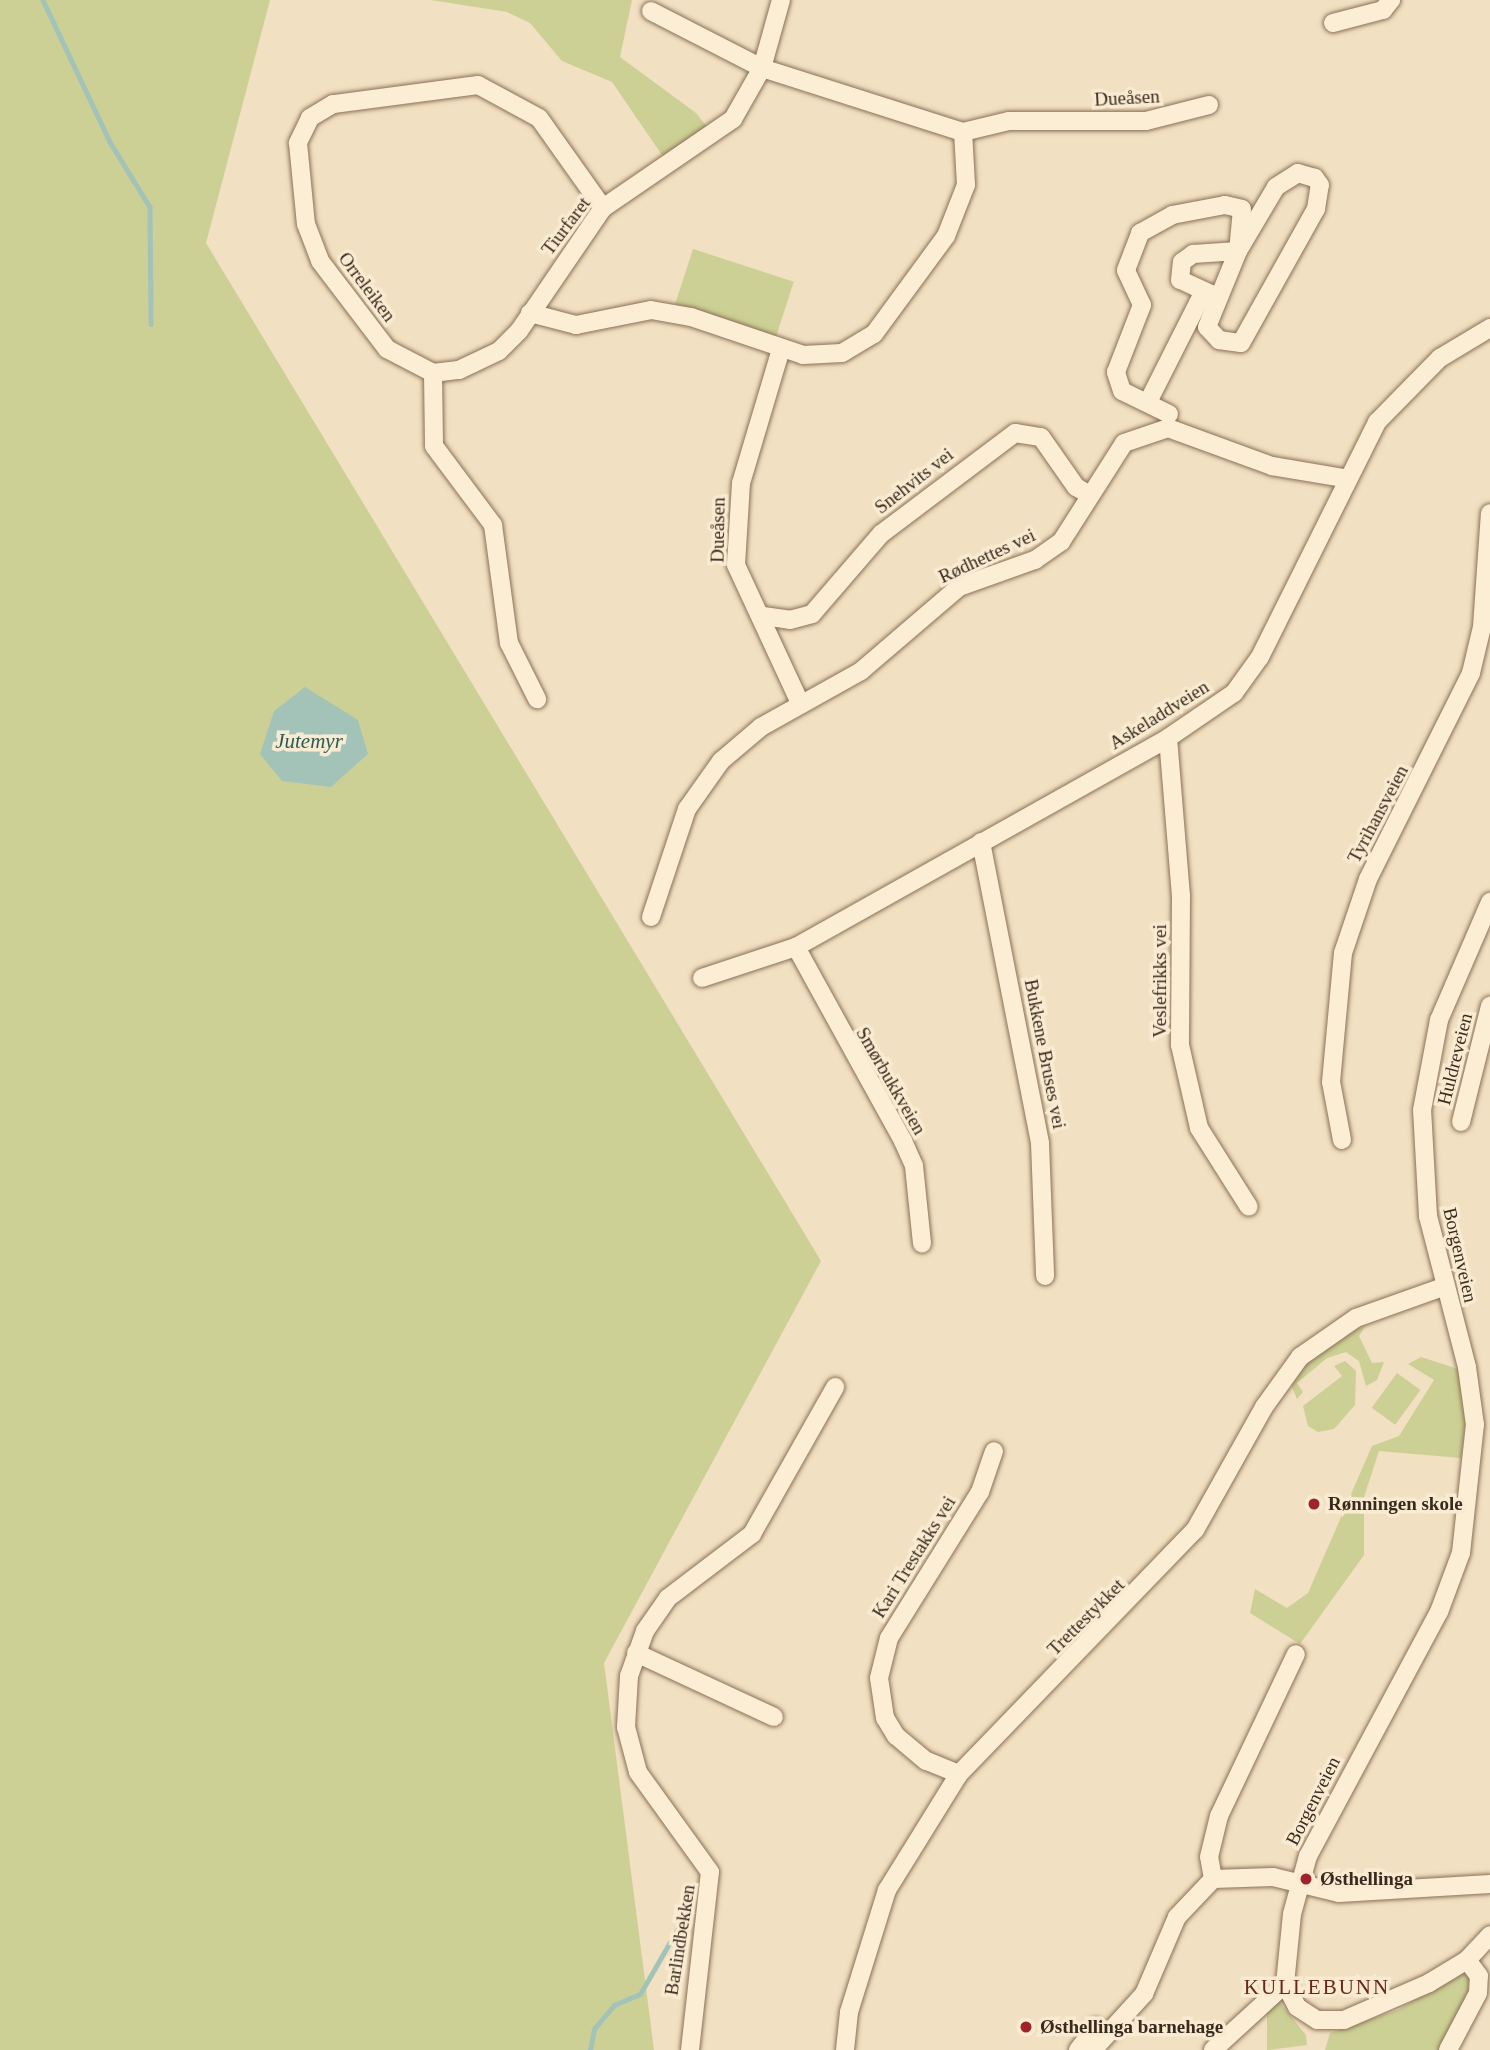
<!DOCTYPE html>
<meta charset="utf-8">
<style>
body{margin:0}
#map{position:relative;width:1490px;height:2050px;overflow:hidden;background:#f1e0c1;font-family:"Times New Roman",serif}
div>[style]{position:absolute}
.green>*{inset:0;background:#ccd094;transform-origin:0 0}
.water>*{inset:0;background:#a4c3b8}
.stream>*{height:4.5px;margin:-2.25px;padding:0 2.25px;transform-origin:2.25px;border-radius:2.25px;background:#a4c3b8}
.roads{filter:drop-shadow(0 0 2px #8b7057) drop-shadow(0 0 2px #8b7057)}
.minor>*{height:18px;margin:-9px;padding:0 9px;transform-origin:9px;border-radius:9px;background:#fbeed5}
.dots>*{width:19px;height:19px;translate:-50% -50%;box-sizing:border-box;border:4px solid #f8ebd1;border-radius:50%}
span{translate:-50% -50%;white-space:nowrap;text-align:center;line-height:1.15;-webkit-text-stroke:7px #f8ebd1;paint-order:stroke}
.street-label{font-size:19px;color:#3a291d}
.poi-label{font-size:19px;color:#3a291d;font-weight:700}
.left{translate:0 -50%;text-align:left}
.water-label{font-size:21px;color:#2b5b56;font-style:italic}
.neighbourhood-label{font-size:21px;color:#6a2619;letter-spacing:2px}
</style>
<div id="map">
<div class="green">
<div style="clip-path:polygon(0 0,270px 0,206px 243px,821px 1261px,604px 1663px,654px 2050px,0 2050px)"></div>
<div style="clip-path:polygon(431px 0,632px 0,620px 57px,696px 113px,711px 132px,664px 158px,612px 82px,562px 61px,530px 23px,507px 12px)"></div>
<div style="left:693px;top:249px;width:106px;height:58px;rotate:18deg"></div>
<div style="clip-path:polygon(1365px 1326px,1359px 1336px,1372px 1363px,1384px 1362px,1377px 1380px,1366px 1386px,1359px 1361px,1346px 1352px,1327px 1358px,1297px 1383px,1303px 1392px,1297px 1399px,1290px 1382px,1304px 1361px,1332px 1339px)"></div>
<div style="clip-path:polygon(1421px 1357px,1458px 1369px,1466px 1419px,1461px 1458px,1379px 1451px,1364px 1497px,1364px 1555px,1300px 1644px,1250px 1613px,1255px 1589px,1287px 1608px,1308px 1593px,1372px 1446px,1399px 1436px,1434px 1380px,1408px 1364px)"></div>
<div style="clip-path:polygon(1345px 1361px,1356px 1371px,1355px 1405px,1334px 1429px,1318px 1432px,1308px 1426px,1303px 1406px,1342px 1376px,1334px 1366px)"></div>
<div style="left:1397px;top:1373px;width:29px;height:43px;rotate:36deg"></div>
<div style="clip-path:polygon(1463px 1971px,1475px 1980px,1445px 2050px,1325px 2050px,1330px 2033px,1398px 2010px)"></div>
<div style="clip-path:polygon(1277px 1999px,1306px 2035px,1307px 2045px,1267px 2050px,1267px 2011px)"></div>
</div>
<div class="water">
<div style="clip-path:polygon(305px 687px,358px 720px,368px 754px,331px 787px,282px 781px,260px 754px,274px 711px)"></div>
</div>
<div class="stream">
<div style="left:43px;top:0;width:157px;rotate:64.7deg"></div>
<div style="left:110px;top:142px;width:76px;rotate:58.4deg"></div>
<div style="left:150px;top:207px;width:117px;rotate:89.5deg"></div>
<div style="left:590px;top:2050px;width:21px;rotate:-79deg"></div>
<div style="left:594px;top:2029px;width:31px;rotate:-50deg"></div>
<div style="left:614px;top:2005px;width:28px;rotate:-23deg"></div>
<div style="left:640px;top:1994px;width:90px;rotate:-60deg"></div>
</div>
<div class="roads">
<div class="minor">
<div style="left:651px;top:11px;width:125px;rotate:27.2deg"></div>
<div style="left:762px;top:68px;width:211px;rotate:17.7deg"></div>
<div style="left:963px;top:132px;width:47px;rotate:-13.4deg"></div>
<div style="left:1009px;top:121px;width:137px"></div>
<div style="left:1146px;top:121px;width:65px;rotate:-14.3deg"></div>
<div style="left:1333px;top:23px;width:52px;rotate:-14.6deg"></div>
<div style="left:1383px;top:10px;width:13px;rotate:-51deg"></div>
<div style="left:603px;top:208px;width:110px;rotate:-125.4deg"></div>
<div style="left:539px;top:118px;width:69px;rotate:-151.6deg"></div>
<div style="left:478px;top:85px;width:146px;rotate:172.5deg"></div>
<div style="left:333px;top:104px;width:27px;rotate:149deg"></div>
<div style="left:310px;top:118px;width:28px;rotate:116deg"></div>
<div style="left:298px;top:143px;width:81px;rotate:84.4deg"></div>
<div style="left:306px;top:224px;width:40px;rotate:69deg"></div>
<div style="left:320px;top:261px;width:111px;rotate:52.7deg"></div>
<div style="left:387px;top:349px;width:52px;rotate:27.6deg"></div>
<div style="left:433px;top:373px;width:26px;rotate:-7deg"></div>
<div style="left:459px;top:370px;width:44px;rotate:-25.4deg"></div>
<div style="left:499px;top:351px;width:28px;rotate:-45deg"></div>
<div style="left:519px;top:331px;width:149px;rotate:-55.7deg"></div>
<div style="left:603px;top:208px;width:158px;rotate:-34.4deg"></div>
<div style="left:733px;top:119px;width:59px;rotate:-60.4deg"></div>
<div style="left:762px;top:68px;width:71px;rotate:-74.4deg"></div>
<div style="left:1215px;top:296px;width:38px;rotate:-155deg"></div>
<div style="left:1180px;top:280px;width:18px;rotate:-84deg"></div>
<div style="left:1182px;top:262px;width:14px;rotate:-36deg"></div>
<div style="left:1193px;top:254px;width:45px;rotate:-3.8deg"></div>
<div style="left:530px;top:313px;width:48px;rotate:14.6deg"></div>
<div style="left:576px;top:325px;width:76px;rotate:-11.3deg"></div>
<div style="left:651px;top:310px;width:41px;rotate:9.9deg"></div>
<div style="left:691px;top:317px;width:118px;rotate:18.7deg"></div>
<div style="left:803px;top:355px;width:39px;rotate:-3deg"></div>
<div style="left:842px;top:353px;width:37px;rotate:-31deg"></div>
<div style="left:874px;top:334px;width:122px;rotate:-53.7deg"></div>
<div style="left:946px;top:236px;width:55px;rotate:-68.6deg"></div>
<div style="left:966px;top:185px;width:53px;rotate:-93.2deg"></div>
<div style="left:781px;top:349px;width:140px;rotate:106.6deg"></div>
<div style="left:741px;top:483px;width:82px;rotate:93.5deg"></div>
<div style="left:736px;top:565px;width:152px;rotate:65.1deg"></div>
<div style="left:433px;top:373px;width:73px;rotate:89.2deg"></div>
<div style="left:434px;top:446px;width:99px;rotate:53.2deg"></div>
<div style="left:493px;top:525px;width:119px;rotate:82.3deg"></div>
<div style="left:509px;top:643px;width:63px;rotate:63.4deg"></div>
<div style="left:1148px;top:402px;width:122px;rotate:-63.2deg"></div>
<div style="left:1169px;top:414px;width:52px;rotate:-153.9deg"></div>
<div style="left:1122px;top:391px;width:20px;rotate:-108deg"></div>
<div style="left:1116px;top:372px;width:72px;rotate:-68.8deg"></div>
<div style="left:1142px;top:305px;width:38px;rotate:-115deg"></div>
<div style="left:1126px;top:270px;width:40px;rotate:-69deg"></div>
<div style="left:1140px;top:233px;width:37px;rotate:-29deg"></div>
<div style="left:1172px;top:215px;width:54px;rotate:-10.7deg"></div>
<div style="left:1225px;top:205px;width:17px;rotate:13deg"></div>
<div style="left:1242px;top:209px;width:42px;rotate:95.4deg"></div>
<div style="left:1238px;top:251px;width:82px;rotate:112.2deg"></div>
<div style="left:1207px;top:327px;width:18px;rotate:47deg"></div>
<div style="left:1219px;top:340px;width:22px;rotate:8deg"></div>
<div style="left:1241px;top:343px;width:154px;rotate:-60.8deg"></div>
<div style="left:1316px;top:209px;width:24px;rotate:-81deg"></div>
<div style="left:1320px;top:185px;width:9px;rotate:-126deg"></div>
<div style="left:1315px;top:178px;width:18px;rotate:-164deg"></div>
<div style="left:1298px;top:173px;width:26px;rotate:148deg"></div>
<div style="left:1276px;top:187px;width:74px;rotate:120.7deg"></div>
<div style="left:763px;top:616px;width:27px;rotate:8deg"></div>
<div style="left:790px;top:620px;width:23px;rotate:-15deg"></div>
<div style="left:812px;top:614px;width:106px;rotate:-49.2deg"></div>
<div style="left:881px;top:534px;width:168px;rotate:-37deg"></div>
<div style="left:1015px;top:433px;width:26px;rotate:9deg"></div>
<div style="left:1041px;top:437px;width:61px;rotate:55deg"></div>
<div style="left:1076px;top:487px;width:16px;rotate:30deg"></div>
<div style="left:1168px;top:738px;width:159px;rotate:85.3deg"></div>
<div style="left:1181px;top:896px;width:149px;rotate:90.4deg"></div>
<div style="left:1180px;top:1045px;width:85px;rotate:77.1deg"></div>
<div style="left:1199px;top:1128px;width:93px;rotate:57.7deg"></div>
<div style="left:981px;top:842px;width:307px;rotate:78.9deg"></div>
<div style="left:1040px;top:1143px;width:133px;rotate:87.8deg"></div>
<div style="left:651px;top:917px;width:114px;rotate:-71.6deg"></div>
<div style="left:687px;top:809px;width:59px;rotate:-54.7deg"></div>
<div style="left:721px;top:761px;width:52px;rotate:-40.4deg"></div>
<div style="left:761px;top:727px;width:115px;rotate:-29.2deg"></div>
<div style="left:861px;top:671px;width:129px;rotate:-40.6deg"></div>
<div style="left:959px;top:587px;width:81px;rotate:-19.6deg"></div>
<div style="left:1035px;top:560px;width:32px;rotate:-35deg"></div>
<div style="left:1061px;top:542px;width:117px;rotate:-57.5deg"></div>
<div style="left:1124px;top:443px;width:46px;rotate:-18.8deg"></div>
<div style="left:1168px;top:428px;width:111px;rotate:20.1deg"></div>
<div style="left:1272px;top:466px;width:73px;rotate:9.5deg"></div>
<div style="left:796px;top:947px;width:222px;rotate:61.1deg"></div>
<div style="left:903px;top:1141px;width:27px;rotate:66deg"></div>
<div style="left:914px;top:1166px;width:78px;rotate:84.1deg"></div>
<div style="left:702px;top:978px;width:99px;rotate:-18.3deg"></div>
<div style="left:796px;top:947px;width:427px;rotate:-29.3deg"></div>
<div style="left:1168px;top:738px;width:80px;rotate:-34.3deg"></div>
<div style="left:1234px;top:693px;width:44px;rotate:-54.2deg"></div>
<div style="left:1260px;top:657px;width:263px;rotate:-63.5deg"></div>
<div style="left:1377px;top:422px;width:90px;rotate:-45.5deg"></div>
<div style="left:1440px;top:358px;width:58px;rotate:-31deg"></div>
<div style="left:1461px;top:1122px;width:120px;rotate:-76deg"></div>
<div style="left:1342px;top:1140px;width:59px;rotate:-100.7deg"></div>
<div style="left:1331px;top:1082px;width:130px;rotate:-84.7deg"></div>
<div style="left:1343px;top:953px;width:78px;rotate:-71.3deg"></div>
<div style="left:1368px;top:879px;width:230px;rotate:-63.4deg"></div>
<div style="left:1471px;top:673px;width:47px;rotate:-76.6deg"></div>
<div style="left:1482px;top:627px;width:114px;rotate:-86deg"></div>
<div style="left:636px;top:1653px;width:152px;rotate:24.9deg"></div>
<div style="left:959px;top:1774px;width:35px;rotate:-158deg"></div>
<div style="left:926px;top:1761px;width:39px;rotate:-140deg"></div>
<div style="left:896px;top:1736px;width:21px;rotate:-121deg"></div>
<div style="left:885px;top:1718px;width:40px;rotate:-98.5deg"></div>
<div style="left:879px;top:1678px;width:41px;rotate:-76deg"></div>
<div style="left:889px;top:1638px;width:172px;rotate:-58.1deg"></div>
<div style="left:980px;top:1492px;width:43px;rotate:-71.1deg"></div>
<div style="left:1213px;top:1879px;width:22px;rotate:-100deg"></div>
<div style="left:1209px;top:1857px;width:42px;rotate:-76.3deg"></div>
<div style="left:1219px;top:1816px;width:179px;rotate:-64.6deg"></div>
<div style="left:1285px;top:1984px;width:26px;rotate:62deg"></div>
<div style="left:1297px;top:2007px;width:24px;rotate:33deg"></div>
<div style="left:1317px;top:2020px;width:27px"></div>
<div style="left:1344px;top:2020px;width:93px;rotate:-23.5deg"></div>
<div style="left:1429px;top:1983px;width:44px;rotate:-31.2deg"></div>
<div style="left:1467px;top:1960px;width:34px;rotate:-47deg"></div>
<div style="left:690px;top:2050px;width:179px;rotate:-83.6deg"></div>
<div style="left:710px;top:1872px;width:123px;rotate:-125.8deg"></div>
<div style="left:638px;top:1772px;width:47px;rotate:-104.9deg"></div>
<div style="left:626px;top:1727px;width:51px;rotate:-86.6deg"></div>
<div style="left:629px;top:1676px;width:48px;rotate:-70.4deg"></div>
<div style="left:645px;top:1631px;width:40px;rotate:-55.1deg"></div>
<div style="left:668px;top:1598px;width:106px;rotate:-37.3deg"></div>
<div style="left:752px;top:1534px;width:169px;rotate:-60.5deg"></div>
<div style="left:845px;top:2050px;width:38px;rotate:-84deg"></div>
<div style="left:849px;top:2012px;width:128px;rotate:-72.7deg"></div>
<div style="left:887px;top:1890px;width:137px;rotate:-58.2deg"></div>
<div style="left:959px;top:1774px;width:339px;rotate:-46deg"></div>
<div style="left:1195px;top:1530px;width:141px;rotate:-60.7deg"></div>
<div style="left:1264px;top:1407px;width:62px;rotate:-54.2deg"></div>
<div style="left:1300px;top:1357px;width:68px;rotate:-34.9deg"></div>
<div style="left:1356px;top:1318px;width:92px;rotate:-19.6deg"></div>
<div style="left:1078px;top:2050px;width:29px;rotate:-52deg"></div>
<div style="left:1093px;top:2050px;width:76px;rotate:-47.7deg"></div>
<div style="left:1144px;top:1994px;width:84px;rotate:-66.8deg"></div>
<div style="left:1177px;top:1917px;width:52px;rotate:-46.5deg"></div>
<div style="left:1213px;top:1879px;width:60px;rotate:-1.9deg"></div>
<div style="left:1273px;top:1877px;width:68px;rotate:13.6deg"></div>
<div style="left:1339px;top:1893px;width:151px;rotate:-3.4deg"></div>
<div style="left:1213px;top:2050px;width:98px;rotate:-42.5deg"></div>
<div style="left:1285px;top:1984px;width:70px;rotate:-84.3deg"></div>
<div style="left:1292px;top:1914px;width:60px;rotate:-74.6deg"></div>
<div style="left:1308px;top:1856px;width:277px;rotate:-61.8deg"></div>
<div style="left:1439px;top:1612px;width:63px;rotate:-69.6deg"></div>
<div style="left:1461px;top:1553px;width:129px;rotate:-83.8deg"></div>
<div style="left:1475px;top:1425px;width:59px;rotate:-97.9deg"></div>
<div style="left:1467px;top:1367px;width:156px;rotate:-104.5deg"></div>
<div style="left:1428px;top:1216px;width:106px;rotate:-93.2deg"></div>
<div style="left:1422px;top:1110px;width:92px;rotate:-79.3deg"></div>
<div style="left:1439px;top:1020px;width:129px;rotate:-66.6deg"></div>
<div style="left:1448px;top:2050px;width:64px;rotate:-62.2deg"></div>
<div style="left:1478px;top:1993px;width:17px;rotate:-87deg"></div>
<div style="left:1479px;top:1976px;width:20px;rotate:-127deg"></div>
</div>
</div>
<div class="dots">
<div style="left:1314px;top:1504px;background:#9e232a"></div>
<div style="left:1306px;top:1879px;background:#9e232a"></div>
<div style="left:1026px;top:2027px;background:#9e232a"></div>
</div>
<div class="street-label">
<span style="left:1127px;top:98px;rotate:-3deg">Dueåsen</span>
<span style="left:566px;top:226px;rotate:-53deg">Tiurfaret</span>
<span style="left:367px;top:287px;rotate:53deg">Orreleiken</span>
<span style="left:914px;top:481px;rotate:-38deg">Snehvits vei</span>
<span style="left:718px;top:530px;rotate:-89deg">Dueåsen</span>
<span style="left:987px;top:556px;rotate:-25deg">Rødhettes vei</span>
<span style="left:1159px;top:715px;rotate:-32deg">Askeladdveien</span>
<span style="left:1378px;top:814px;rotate:-62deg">Tyrihansveien</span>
<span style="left:1160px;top:981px;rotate:-90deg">Veslefrikks vei</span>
<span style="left:1045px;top:1054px;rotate:79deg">Bukkene Bruses vei</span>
<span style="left:1455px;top:1059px;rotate:-76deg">Huldreveien</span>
<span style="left:891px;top:1081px;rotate:60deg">Smørbukkveien</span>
<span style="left:1460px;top:1255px;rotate:77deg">Borgenveien</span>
<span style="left:914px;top:1557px;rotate:-58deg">Kari Trestakks vei</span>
<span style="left:1086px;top:1617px;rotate:-45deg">Trettestykket</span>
<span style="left:1313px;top:1801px;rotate:-63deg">Borgenveien</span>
<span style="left:680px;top:1940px;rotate:-81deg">Barlindbekken</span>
</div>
<div class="poi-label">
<span class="left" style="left:1328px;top:1504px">Rønningen skole</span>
<span class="left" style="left:1320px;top:1879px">Østhellinga</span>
<span class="left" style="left:1040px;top:2027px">Østhellinga barnehage</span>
</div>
<div class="water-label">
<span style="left:309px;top:741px">Jutemyr</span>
</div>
<div class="neighbourhood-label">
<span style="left:1317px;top:1987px">KULLEBUNN</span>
</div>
</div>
